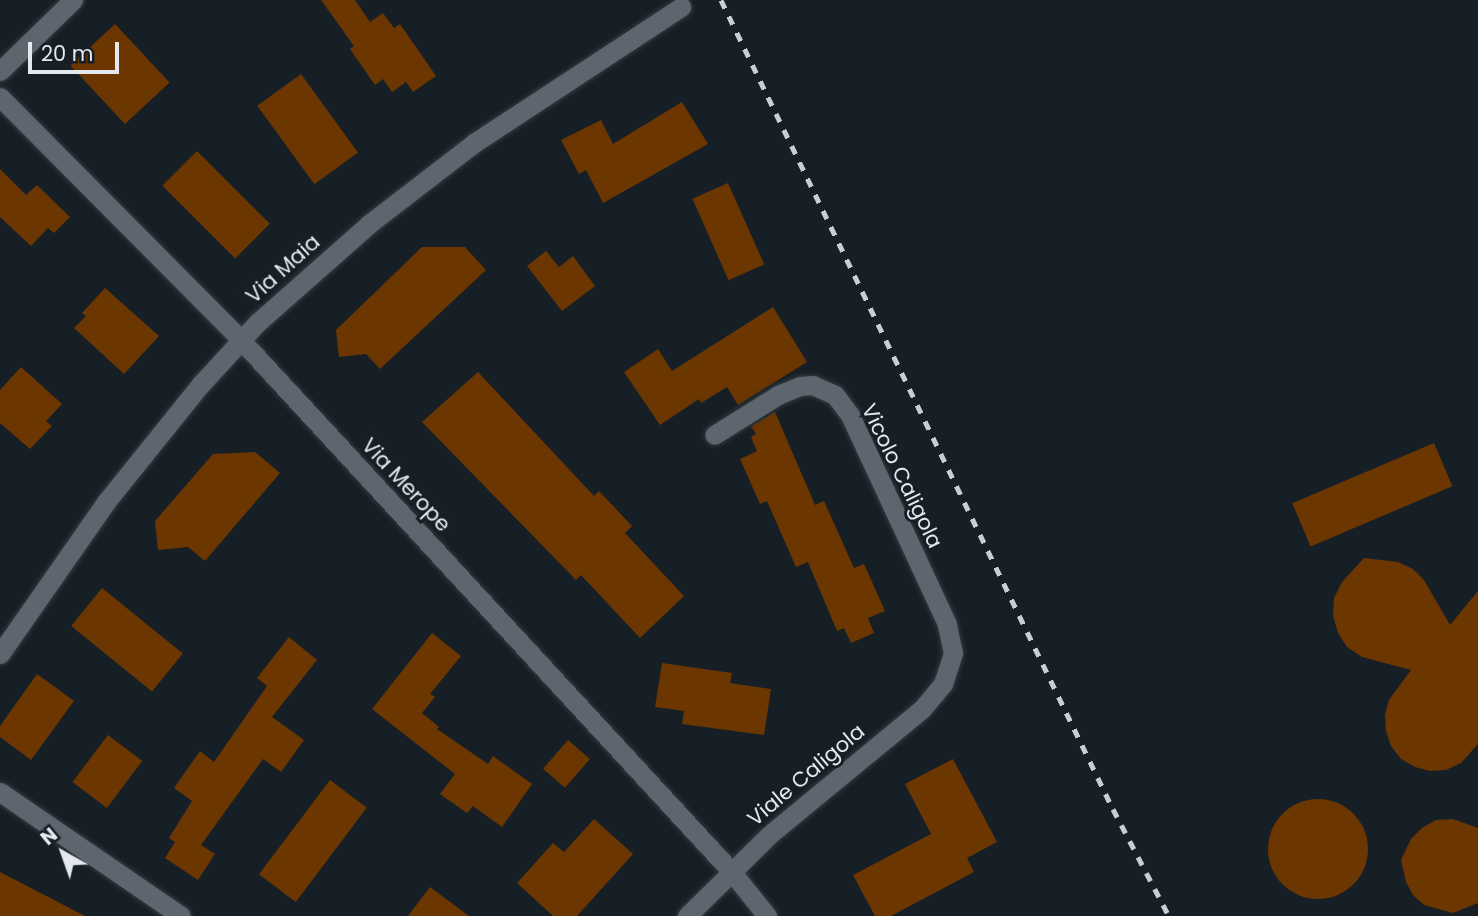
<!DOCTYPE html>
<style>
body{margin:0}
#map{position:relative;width:1478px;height:916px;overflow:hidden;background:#171f26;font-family:Poppins,sans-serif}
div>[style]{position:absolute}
.building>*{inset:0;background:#6b3600;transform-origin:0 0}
.round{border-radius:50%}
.roads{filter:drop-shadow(0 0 2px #353a40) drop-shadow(0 0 2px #353a40)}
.minor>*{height:19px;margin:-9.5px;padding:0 9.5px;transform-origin:9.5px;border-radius:9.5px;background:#5d666e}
.rail>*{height:5px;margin-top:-2.5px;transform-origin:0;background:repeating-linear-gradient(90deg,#c8cfd3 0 9px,transparent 0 18px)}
span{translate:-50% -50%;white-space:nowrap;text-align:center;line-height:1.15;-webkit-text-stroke:6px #171f26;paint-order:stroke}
.street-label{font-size:21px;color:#e3e9ed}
.north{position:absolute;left:28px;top:818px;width:70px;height:70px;-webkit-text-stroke:5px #171f26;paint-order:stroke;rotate:320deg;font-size:19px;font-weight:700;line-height:28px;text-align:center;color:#e3e9ed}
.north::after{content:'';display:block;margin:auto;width:24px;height:32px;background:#e3e9ed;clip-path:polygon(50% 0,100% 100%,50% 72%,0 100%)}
.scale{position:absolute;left:28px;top:42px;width:91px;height:32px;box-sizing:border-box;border:4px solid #e3e9ed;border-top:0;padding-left:9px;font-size:21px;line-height:24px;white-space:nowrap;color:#e3e9ed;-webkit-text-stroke:5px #171f26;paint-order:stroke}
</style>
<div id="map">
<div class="building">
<div style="clip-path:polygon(321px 0,355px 0,370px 22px,383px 13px,394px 28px,400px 24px,436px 76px,413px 92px,406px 82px,392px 92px,383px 79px,375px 85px,350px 49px,354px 46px)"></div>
<div style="left:115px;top:24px;width:80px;height:61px;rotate:47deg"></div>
<div style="left:301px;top:74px;width:97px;height:54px;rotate:54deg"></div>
<div style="clip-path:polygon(682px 102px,708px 144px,603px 203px,586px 170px,579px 174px,561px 140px,601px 120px,613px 144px)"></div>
<div style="left:197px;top:151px;width:103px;height:49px;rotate:45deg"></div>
<div style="clip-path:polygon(0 169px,26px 195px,37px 185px,70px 217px,54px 233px,48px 228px,31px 246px,0 217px)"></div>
<div style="left:728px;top:183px;width:89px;height:39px;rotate:66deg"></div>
<div style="clip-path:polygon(422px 247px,465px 247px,486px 270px,380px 369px,366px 354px,339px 357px,336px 330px)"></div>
<div style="clip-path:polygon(546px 251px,559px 267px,573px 256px,595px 286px,562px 311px,527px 266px)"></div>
<div style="clip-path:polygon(105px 288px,159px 336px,124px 374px,74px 328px,86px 316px,82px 313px)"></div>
<div style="clip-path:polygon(773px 307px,807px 362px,738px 405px,727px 387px,701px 403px,699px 399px,660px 425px,624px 372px,658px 349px,672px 371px)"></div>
<div style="clip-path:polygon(21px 367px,62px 404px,46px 421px,52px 426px,30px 449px,0 423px,0 390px)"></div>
<div style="clip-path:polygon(478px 372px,594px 496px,599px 491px,632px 526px,625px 533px,684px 596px,640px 638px,581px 575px,576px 580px,422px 422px)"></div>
<div style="clip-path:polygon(775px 412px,815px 505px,824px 501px,854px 568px,864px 564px,885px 611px,868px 618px,874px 633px,851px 643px,844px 628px,837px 631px,808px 562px,796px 567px,767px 501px,760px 504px,740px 459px,757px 451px,751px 437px,756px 434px,751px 426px)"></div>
<div style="left:1434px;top:443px;width:47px;height:154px;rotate:67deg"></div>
<div style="clip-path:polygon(255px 452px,280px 473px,205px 561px,188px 547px,158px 550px,155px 521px,213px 454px)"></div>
<div style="clip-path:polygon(1364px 558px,1398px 562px,1413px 569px,1424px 580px,1450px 625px,1478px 591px,1478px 744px,1461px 763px,1446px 770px,1430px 771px,1415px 767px,1401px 759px,1391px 746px,1386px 731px,1385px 715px,1389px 700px,1411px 670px,1362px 657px,1347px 647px,1338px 633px,1333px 616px,1334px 598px,1342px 582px)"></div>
<div style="left:102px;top:588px;width:104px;height:49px;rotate:39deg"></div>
<div style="clip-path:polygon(432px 633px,461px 656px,430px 694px,435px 697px,422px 713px,439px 727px,437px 729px,488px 764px,493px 756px,532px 784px,502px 827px,473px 806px,467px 813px,440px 794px,455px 774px,372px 709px)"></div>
<div style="clip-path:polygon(289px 637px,317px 660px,272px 717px,304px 740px,281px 772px,263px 759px,201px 845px,215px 854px,198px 880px,165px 858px,175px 842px,169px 838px,192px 801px,174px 788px,200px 751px,214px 762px,267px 686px,257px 678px)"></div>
<div style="clip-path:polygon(662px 663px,732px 673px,730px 683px,771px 689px,764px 735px,682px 724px,684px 711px,655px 707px)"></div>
<div style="clip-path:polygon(37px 674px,74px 701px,31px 760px,0 737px,0 726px)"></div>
<div style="left:108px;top:735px;width:43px;height:59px;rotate:37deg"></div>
<div style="left:568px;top:740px;width:29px;height:38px;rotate:41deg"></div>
<div style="clip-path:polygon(953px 759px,997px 842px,967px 858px,974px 872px,891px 916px,875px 916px,853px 875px,931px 834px,905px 784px)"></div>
<div style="left:330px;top:780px;width:46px;height:118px;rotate:37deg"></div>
<div class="round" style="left:1268px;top:799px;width:100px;height:100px"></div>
<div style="clip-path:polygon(594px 819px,633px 854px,577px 916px,553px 916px,517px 883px,553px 843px,564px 852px)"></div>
<div style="clip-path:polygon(1453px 819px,1478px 828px,1478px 903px,1453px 913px,1424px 905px,1413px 895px,1406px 882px,1401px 860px,1411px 839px,1422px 828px,1436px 820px)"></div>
<div style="clip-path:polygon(0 872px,85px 916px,0 916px)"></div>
<div style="clip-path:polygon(430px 887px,469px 916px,408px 916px)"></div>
</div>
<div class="roads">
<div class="minor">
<div style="left:0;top:71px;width:102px;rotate:-44.2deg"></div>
<div style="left:0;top:97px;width:342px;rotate:45.2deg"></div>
<div style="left:241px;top:340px;width:723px;rotate:47.3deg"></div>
<div style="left:731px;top:871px;width:58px;rotate:51.3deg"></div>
<div style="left:0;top:654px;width:185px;rotate:-55.1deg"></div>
<div style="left:106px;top:502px;width:151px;rotate:-51.2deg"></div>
<div style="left:201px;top:384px;width:84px;rotate:-47.4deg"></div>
<div style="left:258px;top:322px;width:148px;rotate:-41.4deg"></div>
<div style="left:369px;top:224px;width:133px;rotate:-37.6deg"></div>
<div style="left:474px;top:143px;width:248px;rotate:-33.3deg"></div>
<div style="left:0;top:792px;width:219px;rotate:34.4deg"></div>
<div style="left:687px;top:916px;width:115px;rotate:-44.6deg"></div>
<div style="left:769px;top:835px;width:198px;rotate:-39.5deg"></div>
<div style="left:922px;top:709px;width:33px;rotate:-50deg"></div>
<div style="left:943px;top:684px;width:33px;rotate:-72deg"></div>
<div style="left:953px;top:653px;width:30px;rotate:-102deg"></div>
<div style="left:947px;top:624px;width:230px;rotate:-114.9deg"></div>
<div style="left:850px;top:415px;width:25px;rotate:-127deg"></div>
<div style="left:835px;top:395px;width:24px;rotate:-156deg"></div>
<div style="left:813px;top:385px;width:13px;rotate:176deg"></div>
<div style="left:800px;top:386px;width:24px;rotate:158deg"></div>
<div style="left:778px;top:395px;width:75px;rotate:148deg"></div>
</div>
</div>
<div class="rail">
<div style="left:721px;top:0;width:899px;rotate:64.15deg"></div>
<div style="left:1113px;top:809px;width:121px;rotate:62.4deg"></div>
</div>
<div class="street-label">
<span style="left:283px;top:269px;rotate:-42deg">Via Maia</span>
<span style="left:902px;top:476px;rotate:64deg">Vicolo Caligola</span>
<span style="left:406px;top:485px;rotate:47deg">Via Merope</span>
<span style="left:806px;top:775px;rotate:-40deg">Viale Caligola</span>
</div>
<div class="north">N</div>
<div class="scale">20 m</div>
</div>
